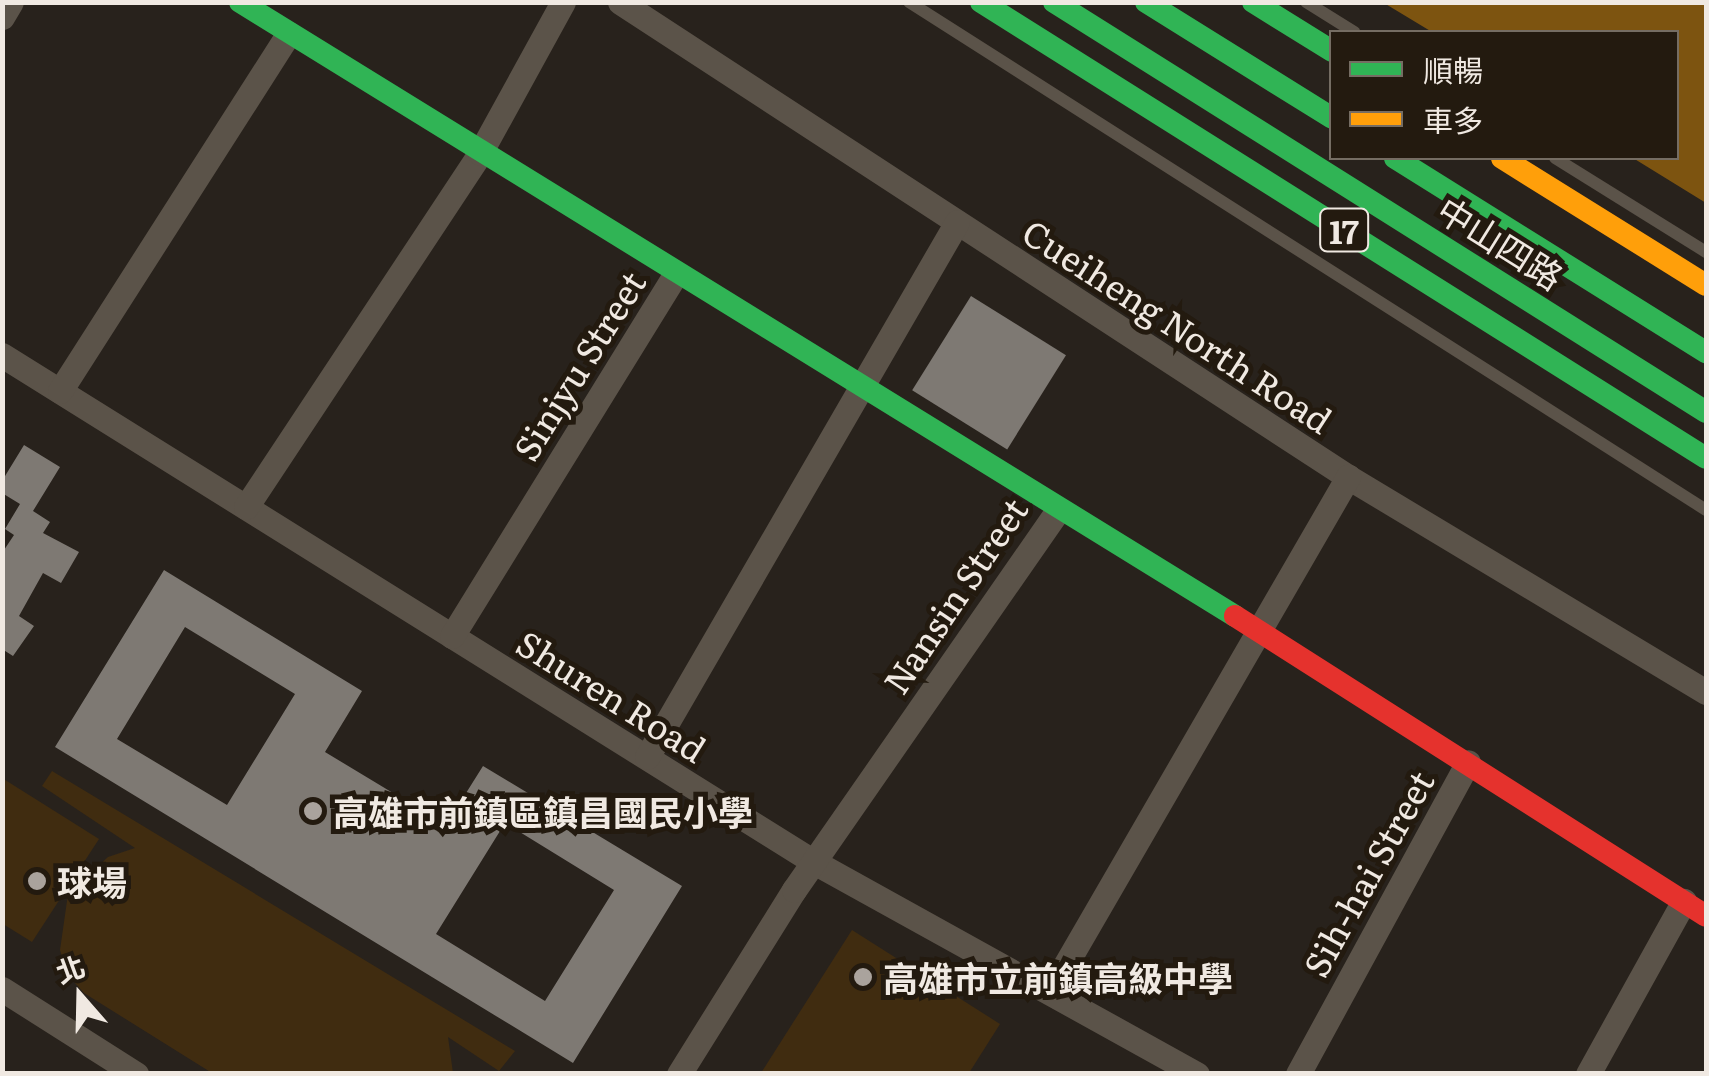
<!DOCTYPE html>
<meta charset="utf-8">
<style>
body{margin:0}
#map{position:relative;width:1709px;height:1076px;overflow:hidden;background:#28221c;font-family:Literata,"Noto Sans TC",serif}
div>[style]{position:absolute}
.green>*{inset:0;background:#402c10}
.water>*{inset:0;background:#7d5410}
.building>*{inset:0;background:#7e7973;transform-origin:0 0}
.lane>*{height:12px;margin:-6px;padding:0 6px;transform-origin:6px;border-radius:6px;background:#5b5349}
.street>*{height:25px;margin:-12.5px;padding:0 12.5px;transform-origin:12.5px;border-radius:12.5px;background:#5b5349}
.fast>*{height:22px;margin:-11px;padding:0 11px;transform-origin:11px;border-radius:11px;background:#30b455}
.slow>*{height:22px;margin:-11px;padding:0 11px;transform-origin:11px;border-radius:11px;background:#ff9f0a}
.jam>*{height:22px;margin:-11px;padding:0 11px;transform-origin:11px;border-radius:11px;background:#e5322d}
.dots>*{width:28px;height:28px;translate:-50% -50%;box-sizing:border-box;border:5px solid #231a0f;border-radius:50%}
span{translate:-50% -50%;white-space:nowrap;text-align:center;line-height:1.15;-webkit-text-stroke:10px #231a0f;paint-order:stroke}
.shield-label span{padding:2px 8px;background:#231a0f;border:2px solid;border-radius:8px;-webkit-text-stroke-width:0}
.shield-label{font-size:32px;color:#f0e9e2;font-weight:700}
.street-label{font-size:35px;color:#f0e9e2}
.poi-label{font-size:35px;color:#f0e9e2;font-weight:700}
.left{translate:0 -50%;text-align:left}
.frame{position:absolute;inset:0;border:5px solid #f0e9e2;pointer-events:none}
.legend{position:absolute;left:1329px;top:30px;width:350px;height:130px;box-sizing:border-box;background:#231a0f;border:2px solid #756d63;margin:0;padding:12px 18px;list-style:none;font-size:30px;color:#f0e9e2}
.legend li{display:flex;align-items:center;gap:20px;height:50px}
.legend b{width:50px;border:2px solid #756d63}
.north{position:absolute;left:30px;top:946px;width:100px;height:100px;-webkit-text-stroke:8px #231a0f;paint-order:stroke;rotate:340deg;font-size:28px;font-weight:700;line-height:40px;text-align:center;color:#f0e9e2}
.north::after{content:'';display:block;margin:auto;width:35px;height:45px;background:#f0e9e2;clip-path:polygon(50% 0,100% 100%,50% 72%,0 100%)}
</style>
<div id="map">
<div class="green">
<div style="clip-path:polygon(52px 771px,515px 1051px,499px 1071px,448px 1037px,453px 1073px,212px 1073px,84px 993px,67px 974px,60px 950px,68px 894px,108px 857px,135px 848px,42px 786px)"></div>
<div style="clip-path:polygon(2px 778px,99px 839px,32px 942px,3px 924px)"></div>
<div style="clip-path:polygon(852px 930px,1000px 1024px,969px 1073px,761px 1073px)"></div>
</div>
<div class="water">
<div style="clip-path:polygon(1384px 3px,1706px 3px,1706px 203px,1633px 158px,1676px 158px,1676px 32px,1432px 32px)"></div>
</div>
<div class="building">
<div style="left:971px;top:296px;width:112px;height:111px;rotate:32deg"></div>
<div style="clip-path:polygon(24px 445px,60px 467px,33px 511px,50px 522px,43px 533px,79px 552px,61px 583px,43px 573px,19px 616px,34px 626px,13px 656px,2px 649px,2px 553px,14px 535px,5px 529px,20px 504px,2px 493px,2px 481px)"></div>
<div style="clip-path:polygon(evenodd,164px 570px,362px 691px,325px 752px,446px 825px,483px 766px,682px 886px,573px 1063px,55px 747px,164px 570px,185px 627px,295px 694px,227px 805px,117px 739px,185px 627px,164px 570px,505px 823px,614px 890px,545px 1001px,436px 934px,505px 823px)"></div>
</div>
<div class="lane">
<div style="left:909px;top:2px;width:945px;rotate:32.51deg"></div>
<div style="left:1306px;top:2px;width:57px;rotate:32deg"></div>
<div style="left:1555px;top:158px;width:178px;rotate:31.9deg"></div>
</div>
<div class="street">
<div style="left:620px;top:2px;width:869px;rotate:33.12deg"></div>
<div style="left:1348px;top:477px;width:418px;rotate:31deg"></div>
<div style="left:2px;top:17px;width:17px;rotate:-59deg"></div>
<div style="left:2px;top:355px;width:957px;rotate:31.98deg"></div>
<div style="left:814px;top:862px;width:438px;rotate:29deg"></div>
<div style="left:60px;top:391px;width:424px;rotate:-57.4deg"></div>
<div style="left:246px;top:507px;width:424px;rotate:-56.5deg"></div>
<div style="left:480px;top:153px;width:172px;rotate:-61.2deg"></div>
<div style="left:452px;top:636px;width:423px;rotate:-58.3deg"></div>
<div style="left:647px;top:757px;width:618px;rotate:-59.91deg"></div>
<div style="left:1052px;top:988px;width:591px;rotate:-59.92deg"></div>
<div style="left:2px;top:989px;width:159px;rotate:32.4deg"></div>
<div style="left:679px;top:1074px;width:217px;rotate:-58deg"></div>
<div style="left:794px;top:890px;width:463px;rotate:-55.2deg"></div>
<div style="left:1298px;top:1074px;width:355px;rotate:-61.4deg"></div>
<div style="left:1588px;top:1074px;width:198px;rotate:-61deg"></div>
</div>
<div class="fast">
<div style="left:240px;top:2px;width:1169px;rotate:31.68deg"></div>
<div style="left:981px;top:2px;width:856px;rotate:32.17deg"></div>
<div style="left:1054px;top:2px;width:770px;rotate:32.16deg"></div>
<div style="left:1146px;top:2px;width:219px;rotate:31.9deg"></div>
<div style="left:1253px;top:2px;width:93px;rotate:31.8deg"></div>
<div style="left:1395px;top:158px;width:367px;rotate:32deg"></div>
</div>
<div class="slow">
<div style="left:1502px;top:158px;width:240px;rotate:31.9deg"></div>
</div>
<div class="jam">
<div style="left:1235px;top:616px;width:558px;rotate:32.49deg"></div>
</div>
<div class="dots">
<div style="left:313px;top:811px;background:#aaa39d"></div>
<div style="left:37px;top:881px;background:#aaa39d"></div>
<div style="left:863px;top:977px;background:#aaa39d"></div>
</div>
<div class="shield-label">
<span style="left:1344px;top:230px">17</span>
</div>
<div class="street-label">
<span style="left:1501px;top:242px;rotate:32deg">中山四路</span>
<span style="left:1178px;top:325px;rotate:33deg">Cueiheng North Road</span>
<span style="left:578px;top:365px;rotate:-58deg">Sinjyu Street</span>
<span style="left:954px;top:595px;rotate:-56deg">Nansin Street</span>
<span style="left:612px;top:695px;rotate:32deg">Shuren Road</span>
<span style="left:1367px;top:873px;rotate:-61deg">Sih-hai Street</span>
</div>
<div class="poi-label">
<span class="left" style="left:333px;top:811px">高雄市前鎮區鎮昌國民小學</span>
<span class="left" style="left:57px;top:881px">球場</span>
<span class="left" style="left:883px;top:977px">高雄市立前鎮高級中學</span>
</div>
<div class="frame"></div>
<ul class="legend">
<li><b style="height:12px;background:#30b455"></b>順暢</li>
<li><b style="height:12px;background:#ff9f0a"></b>車多</li>
</ul>
<div class="north">北</div>
</div>
